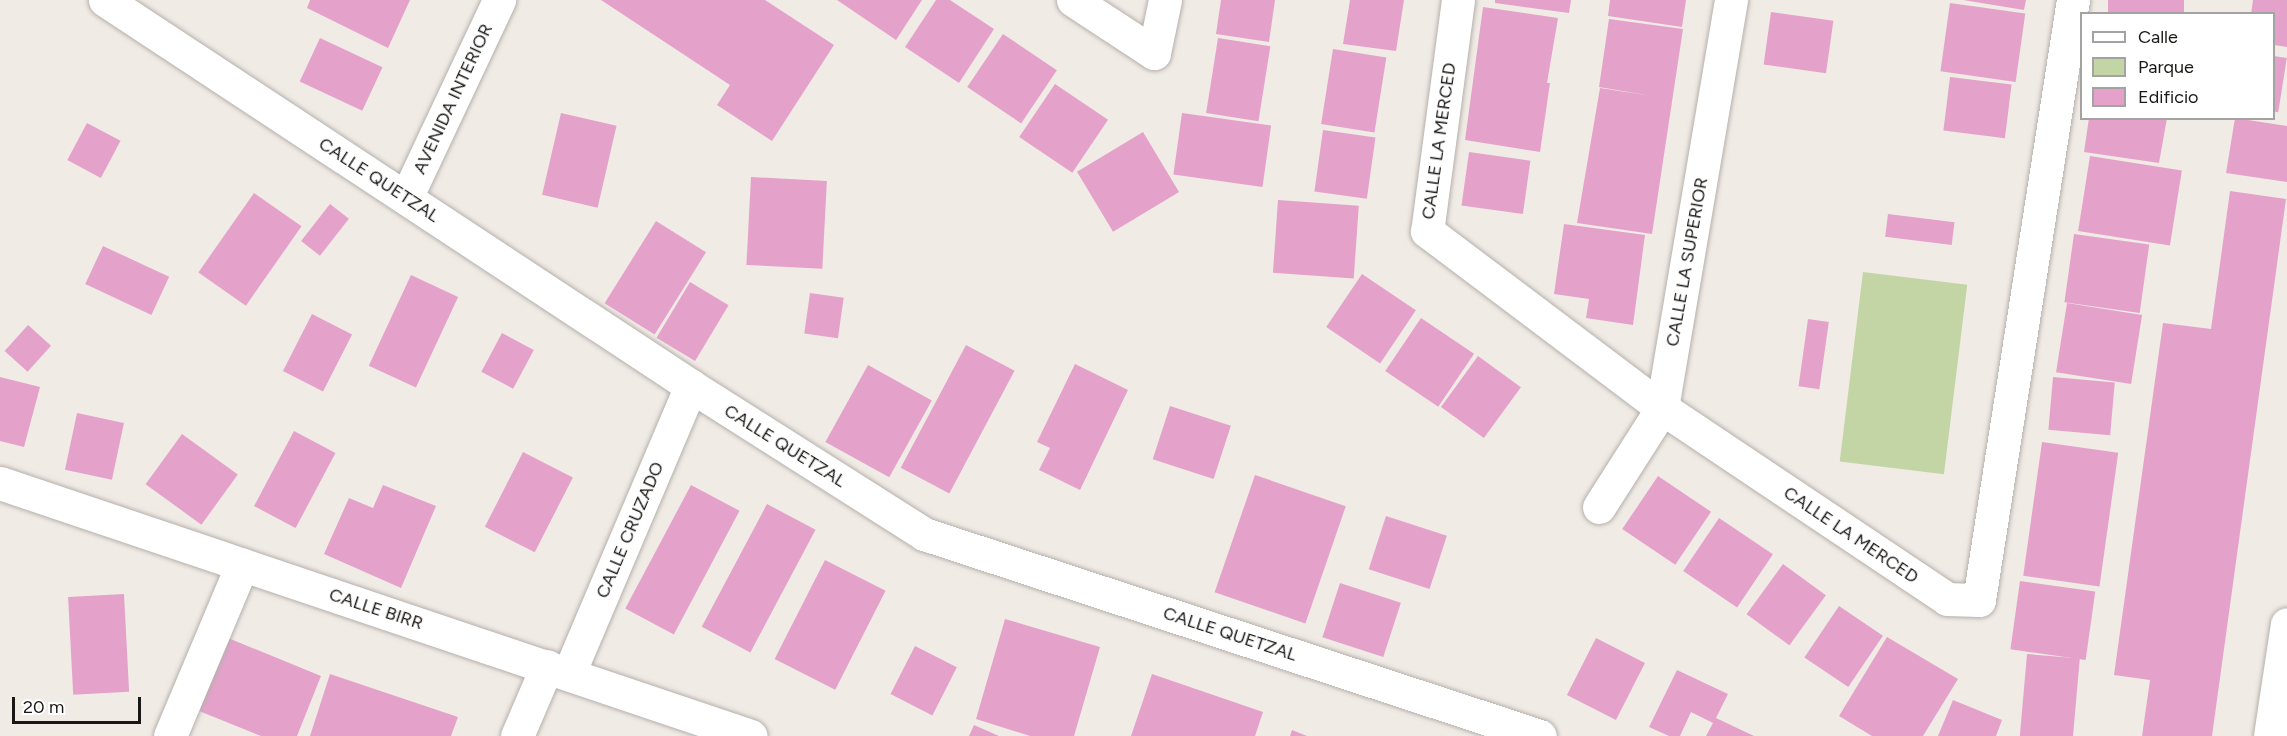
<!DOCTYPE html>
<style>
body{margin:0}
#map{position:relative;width:2287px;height:736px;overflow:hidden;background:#f1ebe6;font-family:Figtree,sans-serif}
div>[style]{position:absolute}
.green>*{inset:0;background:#c3d5a5;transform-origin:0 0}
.building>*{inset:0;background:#e4a2cb;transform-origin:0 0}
.roads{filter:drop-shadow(0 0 2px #b5b0ab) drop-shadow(0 0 2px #b5b0ab)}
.minor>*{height:33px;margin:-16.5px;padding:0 16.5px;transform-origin:16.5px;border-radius:16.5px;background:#fff}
span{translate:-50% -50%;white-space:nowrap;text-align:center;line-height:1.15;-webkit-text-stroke:6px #fff;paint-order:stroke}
.street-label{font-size:18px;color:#1a1816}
.legend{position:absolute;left:2080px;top:12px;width:195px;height:108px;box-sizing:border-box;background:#fff;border:2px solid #a3a3a2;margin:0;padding:8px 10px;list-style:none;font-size:18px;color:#1a1816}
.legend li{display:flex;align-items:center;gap:12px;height:30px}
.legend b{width:30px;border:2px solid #a3a3a2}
.scale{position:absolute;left:12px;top:697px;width:129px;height:27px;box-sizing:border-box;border:3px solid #1a1816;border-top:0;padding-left:8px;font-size:18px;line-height:21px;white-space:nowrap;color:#1a1816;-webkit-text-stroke:4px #fff;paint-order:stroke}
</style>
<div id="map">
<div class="green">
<div style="left:1863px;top:272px;width:105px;height:191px;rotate:7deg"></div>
</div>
<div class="building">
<div style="clip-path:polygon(310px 0,410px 0,388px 48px,307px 8px)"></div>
<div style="clip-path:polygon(601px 0,765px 0,834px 45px,772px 141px,717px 105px,730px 85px)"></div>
<div style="clip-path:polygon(837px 0,922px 0,896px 40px)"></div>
<div style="clip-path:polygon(936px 0,950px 0,994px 29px,959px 83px,905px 47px)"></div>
<div style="clip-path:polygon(1221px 0,1275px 0,1269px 42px,1216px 34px)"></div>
<div style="clip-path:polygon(1350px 0,1404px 0,1396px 51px,1343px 44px)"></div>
<div style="clip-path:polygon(1495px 0,1571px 0,1569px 13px,1495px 3px)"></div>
<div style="clip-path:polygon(1610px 0,1686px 0,1682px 27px,1608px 16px)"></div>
<div style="clip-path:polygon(1963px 0,2026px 0,2024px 10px)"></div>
<div style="left:2108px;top:0;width:76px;height:14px"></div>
<div style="clip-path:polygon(2253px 0,2287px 0,2287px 47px,2274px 45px,2274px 14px,2251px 14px)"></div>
<div style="left:1950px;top:3px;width:76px;height:69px;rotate:8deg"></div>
<div style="clip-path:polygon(1483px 7px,1558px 18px,1547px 83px,1550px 83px,1540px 152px,1465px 140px)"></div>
<div style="left:1771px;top:12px;width:63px;height:53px;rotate:8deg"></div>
<div style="clip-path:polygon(1609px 19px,1683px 29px,1652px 234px,1577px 223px,1600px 88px,1652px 96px,1599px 87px)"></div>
<div style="left:1003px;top:34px;width:65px;height:64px;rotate:34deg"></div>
<div style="left:320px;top:38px;width:69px;height:48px;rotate:25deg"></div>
<div style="left:1218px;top:38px;width:53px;height:76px;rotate:9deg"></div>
<div style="left:1333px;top:49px;width:54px;height:76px;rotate:9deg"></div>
<div style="left:2274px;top:56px;width:13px;height:55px;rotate:9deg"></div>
<div style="left:1950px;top:77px;width:62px;height:54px;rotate:7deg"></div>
<div style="left:1055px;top:84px;width:64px;height:64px;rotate:34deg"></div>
<div style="left:561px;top:113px;width:57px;height:84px;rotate:13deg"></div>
<div style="left:1182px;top:113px;width:90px;height:62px;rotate:8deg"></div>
<div style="clip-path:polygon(2089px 118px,2167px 118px,2159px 163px,2084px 152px)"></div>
<div style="clip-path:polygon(2235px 118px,2287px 126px,2287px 182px,2226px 173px)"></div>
<div style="left:87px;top:123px;width:38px;height:42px;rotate:28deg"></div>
<div style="left:1323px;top:130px;width:53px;height:62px;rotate:8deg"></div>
<div style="left:1143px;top:132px;width:70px;height:77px;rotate:59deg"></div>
<div style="left:1469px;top:152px;width:62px;height:54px;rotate:8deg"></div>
<div style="left:2090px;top:156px;width:93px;height:76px;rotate:9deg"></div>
<div style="left:751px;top:177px;width:76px;height:88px;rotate:3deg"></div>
<div style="clip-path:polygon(2230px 191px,2286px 199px,2212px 736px,2142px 736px,2150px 680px,2114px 675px,2163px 323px,2211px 329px)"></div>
<div style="left:254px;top:193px;width:58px;height:97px;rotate:35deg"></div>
<div style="left:1278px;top:200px;width:81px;height:73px;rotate:4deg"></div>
<div style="left:330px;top:204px;width:24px;height:47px;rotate:38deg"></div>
<div style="left:1888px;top:214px;width:67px;height:23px;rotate:7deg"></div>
<div style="left:656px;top:221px;width:59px;height:97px;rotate:32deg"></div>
<div style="clip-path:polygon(1564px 224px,1645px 235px,1633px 325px,1586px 318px,1589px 299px,1554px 294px)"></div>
<div style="left:2074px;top:234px;width:76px;height:69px;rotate:8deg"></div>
<div style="left:103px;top:246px;width:73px;height:42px;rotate:25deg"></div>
<div style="left:1362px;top:274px;width:65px;height:64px;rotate:34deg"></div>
<div style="left:411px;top:275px;width:52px;height:100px;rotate:25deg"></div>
<div style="left:690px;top:282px;width:45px;height:65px;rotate:31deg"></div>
<div style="left:810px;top:293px;width:34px;height:41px;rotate:8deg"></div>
<div style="left:2067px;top:303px;width:76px;height:70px;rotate:9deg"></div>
<div style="left:312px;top:314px;width:45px;height:64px;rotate:27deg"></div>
<div style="left:1421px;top:318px;width:64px;height:64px;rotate:34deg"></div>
<div style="left:1808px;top:319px;width:21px;height:68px;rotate:8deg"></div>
<div style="left:28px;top:325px;width:31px;height:35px;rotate:42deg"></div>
<div style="left:502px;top:333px;width:36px;height:44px;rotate:28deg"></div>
<div style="left:966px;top:345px;width:55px;height:139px;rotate:28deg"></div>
<div style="left:1478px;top:356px;width:53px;height:63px;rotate:36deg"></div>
<div style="clip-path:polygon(1075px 364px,1128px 390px,1080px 490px,1039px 470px,1050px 448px,1037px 442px)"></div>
<div style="left:868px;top:365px;width:73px;height:88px;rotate:29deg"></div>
<div style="clip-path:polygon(0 377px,40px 387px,24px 447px,0 441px)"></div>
<div style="left:2053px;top:377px;width:62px;height:53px;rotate:5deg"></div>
<div style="left:1170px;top:406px;width:64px;height:56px;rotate:18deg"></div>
<div style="left:77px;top:413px;width:48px;height:58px;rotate:12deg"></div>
<div style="left:294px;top:431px;width:47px;height:85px;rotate:28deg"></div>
<div style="left:182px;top:434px;width:69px;height:62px;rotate:36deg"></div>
<div style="left:2042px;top:442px;width:77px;height:135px;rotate:8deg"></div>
<div style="left:523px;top:452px;width:56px;height:84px;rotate:27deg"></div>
<div style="left:1255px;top:475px;width:96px;height:124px;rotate:19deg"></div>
<div style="left:1658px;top:476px;width:64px;height:64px;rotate:34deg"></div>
<div style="clip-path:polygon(383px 485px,436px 506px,401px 588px,324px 554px,349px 498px,373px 508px)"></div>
<div style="left:691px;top:485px;width:55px;height:140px;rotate:28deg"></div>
<div style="left:767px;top:504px;width:55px;height:139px;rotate:28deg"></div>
<div style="left:1386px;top:516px;width:64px;height:56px;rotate:18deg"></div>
<div style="left:1719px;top:518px;width:65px;height:64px;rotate:34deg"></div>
<div style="left:825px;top:560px;width:68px;height:111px;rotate:27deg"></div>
<div style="left:1783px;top:564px;width:53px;height:62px;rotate:36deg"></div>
<div style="left:2020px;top:581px;width:76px;height:69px;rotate:8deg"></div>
<div style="left:1340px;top:583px;width:64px;height:57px;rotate:18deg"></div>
<div style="left:124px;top:594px;width:98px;height:56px;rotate:87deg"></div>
<div style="left:1839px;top:606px;width:53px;height:62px;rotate:34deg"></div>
<div style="clip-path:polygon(1005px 619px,1100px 647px,1074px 736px,1030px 736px,976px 719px)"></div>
<div style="clip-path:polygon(1887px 637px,1958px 679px,1923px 736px,1872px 736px,1839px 716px)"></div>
<div style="clip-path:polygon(228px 638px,321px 676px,297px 736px,261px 736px,199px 711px)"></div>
<div style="left:1596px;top:638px;width:55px;height:64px;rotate:27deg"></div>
<div style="left:915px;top:646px;width:47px;height:54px;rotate:27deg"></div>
<div style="left:2027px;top:654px;width:53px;height:83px;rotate:5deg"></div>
<div style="clip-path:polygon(1677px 670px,1728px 694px,1716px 718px,1754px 736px,1706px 736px,1713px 723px,1691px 712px,1680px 736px,1669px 736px,1649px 727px)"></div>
<div style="clip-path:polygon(330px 674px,458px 717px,451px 736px,310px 736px)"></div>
<div style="clip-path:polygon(1152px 674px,1263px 712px,1255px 736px,1131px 736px)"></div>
<div style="clip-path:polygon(1953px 700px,2002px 720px,1996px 736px,1938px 736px)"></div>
<div style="clip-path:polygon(974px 725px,999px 736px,969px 736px)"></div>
<div style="clip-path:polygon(1292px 730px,1307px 736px,1290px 736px)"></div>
</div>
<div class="roads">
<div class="minor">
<div style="left:105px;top:0;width:702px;rotate:33.37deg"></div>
<div style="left:691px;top:386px;width:276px;rotate:32.4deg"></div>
<div style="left:924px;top:534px;width:648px;rotate:18.16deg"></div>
<div style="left:1073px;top:0;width:97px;rotate:33.2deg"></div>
<div style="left:1154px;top:53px;width:54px;rotate:-78.3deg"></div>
<div style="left:1458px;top:0;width:233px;rotate:97.6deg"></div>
<div style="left:1427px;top:231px;width:294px;rotate:37deg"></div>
<div style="left:1662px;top:408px;width:343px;rotate:33.8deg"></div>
<div style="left:1947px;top:599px;width:32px;rotate:2deg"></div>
<div style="left:1979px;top:600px;width:607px;rotate:-81.1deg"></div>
<div style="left:406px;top:198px;width:219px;rotate:-64.8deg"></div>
<div style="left:0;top:483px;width:792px;rotate:18.62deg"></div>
<div style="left:1599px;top:507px;width:117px;rotate:-57.5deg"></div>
<div style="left:1662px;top:408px;width:414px;rotate:-80.4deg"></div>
<div style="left:569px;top:673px;width:312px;rotate:-67deg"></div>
<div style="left:170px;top:736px;width:186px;rotate:-67.2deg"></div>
<div style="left:517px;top:736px;width:76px;rotate:-66.8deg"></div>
<div style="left:2270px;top:736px;width:113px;rotate:-81.4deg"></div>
</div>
</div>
<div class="street-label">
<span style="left:453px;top:99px;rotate:-65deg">AVENIDA INTERIOR</span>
<span style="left:1439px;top:141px;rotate:-82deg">CALLE LA MERCED</span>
<span style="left:379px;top:180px;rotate:33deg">CALLE QUETZAL</span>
<span style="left:1687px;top:262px;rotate:-80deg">CALLE LA SUPERIOR</span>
<span style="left:785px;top:446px;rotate:32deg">CALLE QUETZAL</span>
<span style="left:630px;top:530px;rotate:-67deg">CALLE CRUZADO</span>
<span style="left:1851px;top:535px;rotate:34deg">CALLE LA MERCED</span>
<span style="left:376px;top:609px;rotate:18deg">CALLE BIRR</span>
<span style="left:1230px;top:634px;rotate:18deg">CALLE QUETZAL</span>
</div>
<ul class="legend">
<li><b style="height:8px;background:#fff"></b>Calle</li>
<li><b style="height:16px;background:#c3d5a5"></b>Parque</li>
<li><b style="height:16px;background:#e4a2cb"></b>Edificio</li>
</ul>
<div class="scale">20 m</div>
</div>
